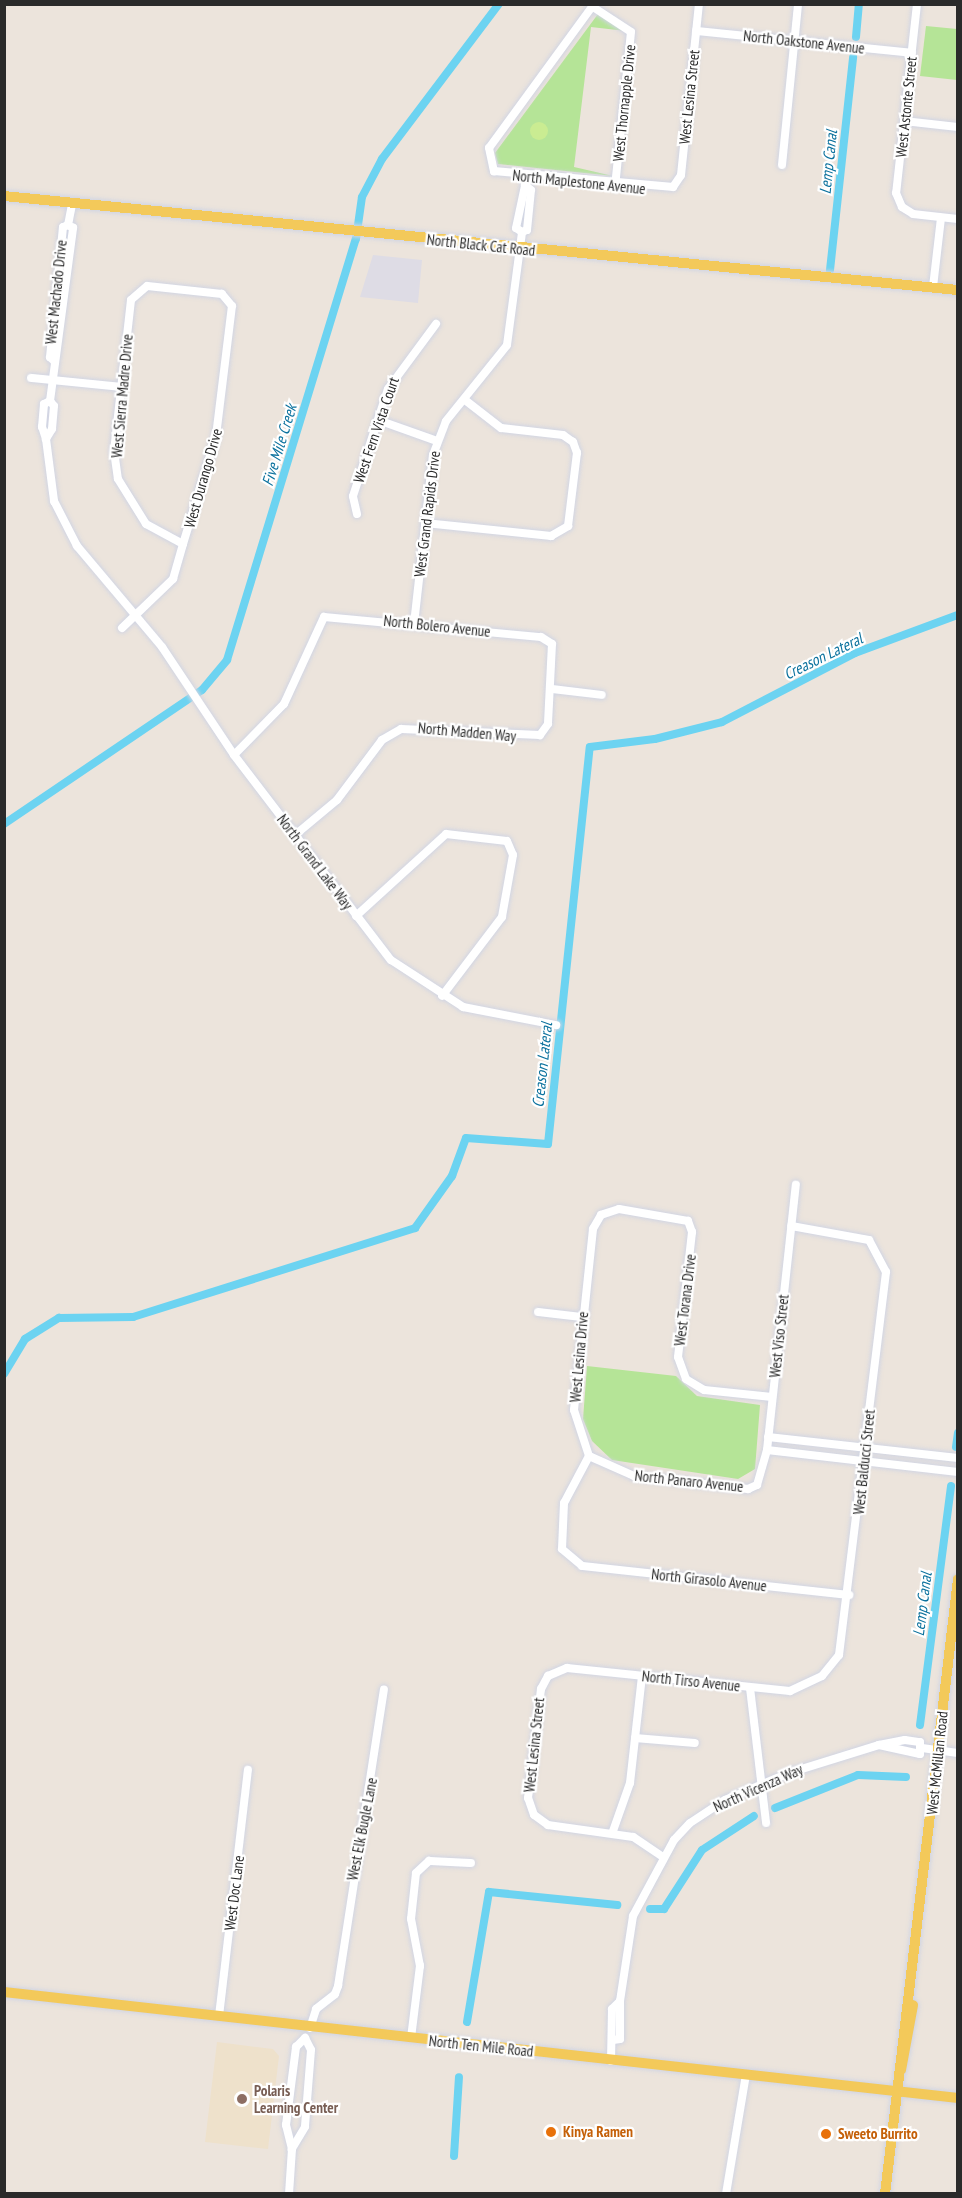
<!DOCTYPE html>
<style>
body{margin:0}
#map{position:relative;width:962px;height:2198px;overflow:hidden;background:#ece4dc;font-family:"PT Sans Narrow",sans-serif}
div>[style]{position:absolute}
.industrial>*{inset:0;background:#dedce5}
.education>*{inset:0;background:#eee1cb}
.green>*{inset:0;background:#b5e497}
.pitch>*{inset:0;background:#caec92}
.round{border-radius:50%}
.canal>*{height:8px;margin:-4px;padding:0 4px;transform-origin:4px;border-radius:4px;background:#6cd3f1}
.roads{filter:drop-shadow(0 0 2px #d1d5e3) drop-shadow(0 0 2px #d1d5e3)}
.minor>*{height:8px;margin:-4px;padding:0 4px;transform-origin:4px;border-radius:4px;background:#fff}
.major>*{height:10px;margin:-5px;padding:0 5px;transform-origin:5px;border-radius:5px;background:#f3c95a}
.dots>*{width:16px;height:16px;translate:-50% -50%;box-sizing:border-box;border:3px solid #fff;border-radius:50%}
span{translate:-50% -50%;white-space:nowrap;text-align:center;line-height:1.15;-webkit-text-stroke:4.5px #fff;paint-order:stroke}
.street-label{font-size:15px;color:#2a2a2a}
.education-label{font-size:15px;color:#785e54;font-weight:700}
.left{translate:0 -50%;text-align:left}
.food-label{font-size:15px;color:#c56008;font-weight:700}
.water-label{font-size:16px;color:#0b719d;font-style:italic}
.frame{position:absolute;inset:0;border:6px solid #2a2a2a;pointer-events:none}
</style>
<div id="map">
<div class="industrial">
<div style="clip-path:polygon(373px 255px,422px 260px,418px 303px,360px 297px)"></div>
</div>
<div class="education">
<div style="clip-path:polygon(217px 2042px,273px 2049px,279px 2056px,268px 2149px,205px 2142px)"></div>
</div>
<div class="green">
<div style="clip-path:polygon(598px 14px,626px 31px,591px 27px,574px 167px,613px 176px,498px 164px,495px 153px)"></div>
<div style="clip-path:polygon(926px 26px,957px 29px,957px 80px,920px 76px)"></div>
<div style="clip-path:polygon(587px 1366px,676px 1376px,697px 1396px,760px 1405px,755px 1469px,738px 1479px,612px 1460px,592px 1441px,583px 1419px)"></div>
</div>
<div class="pitch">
<div class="round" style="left:530px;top:122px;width:18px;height:18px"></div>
</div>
<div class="canal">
<div style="left:856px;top:37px;width:33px;rotate:-85deg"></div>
<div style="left:830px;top:270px;width:214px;rotate:-83.8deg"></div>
<div style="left:4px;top:824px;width:239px;rotate:-34.1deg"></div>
<div style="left:202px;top:690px;width:39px;rotate:-50deg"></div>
<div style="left:227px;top:660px;width:440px;rotate:-73deg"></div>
<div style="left:356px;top:239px;width:42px;rotate:-81.9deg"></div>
<div style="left:362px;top:197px;width:43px;rotate:-62.2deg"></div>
<div style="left:382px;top:159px;width:194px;rotate:-53deg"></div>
<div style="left:4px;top:1374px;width:41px;rotate:-59deg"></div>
<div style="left:25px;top:1339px;width:40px;rotate:-32deg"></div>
<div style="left:59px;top:1318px;width:74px;rotate:-0.8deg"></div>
<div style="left:133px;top:1317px;width:296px;rotate:-17.5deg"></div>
<div style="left:415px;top:1228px;width:64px;rotate:-54.6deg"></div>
<div style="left:452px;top:1176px;width:40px;rotate:-69.8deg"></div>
<div style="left:466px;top:1138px;width:82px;rotate:4.2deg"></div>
<div style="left:548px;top:1144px;width:399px;rotate:-84deg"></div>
<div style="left:590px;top:747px;width:65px;rotate:-7deg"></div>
<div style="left:655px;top:739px;width:69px;rotate:-14.2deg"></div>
<div style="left:722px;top:722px;width:150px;rotate:-27.4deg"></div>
<div style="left:855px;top:653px;width:110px;rotate:-20.3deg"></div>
<div style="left:956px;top:1447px;width:14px;rotate:-82deg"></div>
<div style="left:920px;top:1725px;width:241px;rotate:-82.6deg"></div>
<div style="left:775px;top:1808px;width:89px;rotate:-21.7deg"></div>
<div style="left:858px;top:1775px;width:48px;rotate:2.4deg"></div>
<div style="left:650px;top:1909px;width:14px"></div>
<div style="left:664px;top:1909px;width:70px;rotate:-57.2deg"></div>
<div style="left:702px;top:1850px;width:62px;rotate:-33.2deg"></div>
<div style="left:467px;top:2022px;width:132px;rotate:-80.4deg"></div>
<div style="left:489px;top:1892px;width:129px;rotate:5.8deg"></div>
<div style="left:454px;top:2156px;width:79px;rotate:-86.4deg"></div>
</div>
<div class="roads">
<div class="minor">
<div style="left:594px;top:4px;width:178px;rotate:126.1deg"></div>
<div style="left:489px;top:148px;width:24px;rotate:78deg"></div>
<div style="left:494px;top:171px;width:180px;rotate:5.1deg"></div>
<div style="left:673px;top:187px;width:14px;rotate:-56deg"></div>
<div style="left:681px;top:175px;width:172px;rotate:-84deg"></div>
<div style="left:917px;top:4px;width:190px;rotate:96.3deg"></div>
<div style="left:896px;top:193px;width:15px;rotate:67deg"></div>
<div style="left:902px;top:207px;width:13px;rotate:32deg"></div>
<div style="left:913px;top:214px;width:45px;rotate:6.3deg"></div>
<div style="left:593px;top:7px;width:45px;rotate:33.3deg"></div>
<div style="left:631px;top:32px;width:155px;rotate:95.9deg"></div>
<div style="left:696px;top:31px;width:217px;rotate:5.8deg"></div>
<div style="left:904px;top:121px;width:54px;rotate:6.3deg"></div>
<div style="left:782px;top:165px;width:162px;rotate:-84.3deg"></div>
<div style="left:68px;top:225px;width:21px;rotate:-79deg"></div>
<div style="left:522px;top:232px;width:7px;rotate:-146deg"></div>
<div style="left:516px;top:228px;width:48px;rotate:-78deg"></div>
<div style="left:933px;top:287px;width:69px;rotate:-83.4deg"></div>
<div style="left:31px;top:378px;width:90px;rotate:5.7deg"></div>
<div style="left:50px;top:401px;width:175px;rotate:-82.4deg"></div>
<div style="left:73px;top:228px;width:6px;rotate:-149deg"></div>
<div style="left:68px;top:225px;width:5px;rotate:158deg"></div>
<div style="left:63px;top:227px;width:131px;rotate:95.7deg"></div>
<div style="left:50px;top:357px;width:6px;rotate:45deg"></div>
<div style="left:50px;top:401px;width:6px;rotate:51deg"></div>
<div style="left:54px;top:406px;width:23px;rotate:95deg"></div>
<div style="left:52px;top:429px;width:12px;rotate:121deg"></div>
<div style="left:46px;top:439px;width:13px;rotate:-108deg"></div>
<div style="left:42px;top:427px;width:23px;rotate:-85deg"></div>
<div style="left:44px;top:404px;width:7px;rotate:-27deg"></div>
<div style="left:378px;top:420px;width:63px;rotate:19.6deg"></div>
<div style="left:46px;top:439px;width:63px;rotate:82.6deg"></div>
<div style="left:54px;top:501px;width:51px;rotate:62.9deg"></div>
<div style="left:77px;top:546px;width:132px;rotate:49.9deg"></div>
<div style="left:162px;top:647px;width:130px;rotate:56.3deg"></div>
<div style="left:234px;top:755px;width:258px;rotate:52.6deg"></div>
<div style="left:391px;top:960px;width:86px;rotate:33.1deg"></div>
<div style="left:463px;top:1007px;width:95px;rotate:11deg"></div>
<div style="left:357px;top:514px;width:18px;rotate:-103deg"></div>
<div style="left:353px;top:496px;width:113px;rotate:-71.9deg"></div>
<div style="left:388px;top:389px;width:81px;rotate:-53.6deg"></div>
<div style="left:425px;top:523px;width:127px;rotate:5.9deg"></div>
<div style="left:551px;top:536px;width:20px;rotate:-30deg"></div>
<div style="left:568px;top:526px;width:74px;rotate:-83deg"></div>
<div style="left:577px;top:453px;width:12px;rotate:-110deg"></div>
<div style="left:573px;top:442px;width:12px;rotate:-145deg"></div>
<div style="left:563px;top:435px;width:62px;rotate:-173.6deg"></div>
<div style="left:501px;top:428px;width:46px;rotate:-142.1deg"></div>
<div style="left:414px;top:624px;width:170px;rotate:-83.6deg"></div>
<div style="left:433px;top:455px;width:36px;rotate:-69deg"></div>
<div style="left:446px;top:421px;width:97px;rotate:-51.2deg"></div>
<div style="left:507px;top:345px;width:114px;rotate:-82.4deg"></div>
<div style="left:522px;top:232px;width:5px;rotate:-22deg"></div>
<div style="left:527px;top:230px;width:40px;rotate:-84.3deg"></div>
<div style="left:531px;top:190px;width:8px;rotate:-140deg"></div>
<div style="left:122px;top:628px;width:71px;rotate:-43.9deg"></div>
<div style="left:173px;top:579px;width:36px;rotate:-74deg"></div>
<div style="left:183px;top:544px;width:113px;rotate:-73deg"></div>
<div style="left:216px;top:436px;width:131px;rotate:-83deg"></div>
<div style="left:232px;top:306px;width:16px;rotate:-130deg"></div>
<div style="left:222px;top:294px;width:75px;rotate:-173.9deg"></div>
<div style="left:147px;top:286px;width:21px;rotate:139deg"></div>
<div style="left:131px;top:300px;width:152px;rotate:96.4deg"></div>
<div style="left:114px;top:451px;width:28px;rotate:82deg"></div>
<div style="left:118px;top:479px;width:53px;rotate:58.1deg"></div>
<div style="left:146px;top:524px;width:42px;rotate:28.4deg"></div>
<div style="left:552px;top:689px;width:50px;rotate:6.8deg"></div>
<div style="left:234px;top:755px;width:71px;rotate:-45.6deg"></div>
<div style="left:284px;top:704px;width:96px;rotate:-65.3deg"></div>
<div style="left:324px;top:617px;width:218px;rotate:5.3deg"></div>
<div style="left:541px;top:637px;width:13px;rotate:32deg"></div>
<div style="left:552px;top:644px;width:80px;rotate:92.9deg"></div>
<div style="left:548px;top:724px;width:14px;rotate:126deg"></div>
<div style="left:540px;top:735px;width:139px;rotate:-177.5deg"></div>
<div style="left:401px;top:729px;width:22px;rotate:150deg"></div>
<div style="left:382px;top:740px;width:75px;rotate:126.9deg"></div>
<div style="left:337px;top:800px;width:55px;rotate:140.2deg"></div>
<div style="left:356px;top:916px;width:122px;rotate:-42.3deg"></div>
<div style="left:446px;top:834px;width:61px;rotate:6.5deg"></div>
<div style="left:507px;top:841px;width:15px;rotate:67deg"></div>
<div style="left:513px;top:855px;width:63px;rotate:100.1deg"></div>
<div style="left:502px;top:917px;width:99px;rotate:127.2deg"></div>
<div style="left:538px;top:1312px;width:44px;rotate:6.5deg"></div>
<div style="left:772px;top:1397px;width:68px;rotate:-174.1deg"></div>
<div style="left:704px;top:1390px;width:21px;rotate:-149deg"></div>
<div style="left:686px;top:1379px;width:23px;rotate:-110deg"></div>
<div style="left:678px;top:1357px;width:126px;rotate:-83.6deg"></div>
<div style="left:692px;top:1232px;width:12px;rotate:-110deg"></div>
<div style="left:688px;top:1221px;width:70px;rotate:-170.1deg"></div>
<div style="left:619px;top:1209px;width:19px;rotate:162deg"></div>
<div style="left:601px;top:1215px;width:16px;rotate:120deg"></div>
<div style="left:593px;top:1229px;width:182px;rotate:96deg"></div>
<div style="left:574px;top:1410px;width:48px;rotate:71.9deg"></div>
<div style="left:589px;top:1456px;width:53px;rotate:118deg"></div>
<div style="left:564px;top:1503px;width:46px;rotate:92.5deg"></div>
<div style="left:562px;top:1549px;width:26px;rotate:40deg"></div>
<div style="left:582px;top:1566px;width:269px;rotate:6.2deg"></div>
<div style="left:768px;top:1437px;width:191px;rotate:6.3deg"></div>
<div style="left:767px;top:1450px;width:192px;rotate:6.6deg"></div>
<div style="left:589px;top:1456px;width:49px;rotate:24deg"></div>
<div style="left:634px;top:1476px;width:115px;rotate:6.5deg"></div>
<div style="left:748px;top:1489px;width:10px;rotate:-24deg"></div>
<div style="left:757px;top:1485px;width:36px;rotate:-74deg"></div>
<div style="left:767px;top:1450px;width:267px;rotate:-83.8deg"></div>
<div style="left:750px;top:1688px;width:136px;rotate:83.2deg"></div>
<div style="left:635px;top:1738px;width:60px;rotate:4.8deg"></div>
<div style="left:905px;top:1740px;width:15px;rotate:8deg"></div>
<div style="left:920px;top:1742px;width:12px;rotate:90deg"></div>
<div style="left:920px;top:1754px;width:42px;rotate:-167.6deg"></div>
<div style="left:879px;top:1745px;width:26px;rotate:-11deg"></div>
<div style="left:922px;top:1748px;width:36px;rotate:8deg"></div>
<div style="left:613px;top:1831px;width:51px;rotate:-70.5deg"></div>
<div style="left:630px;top:1783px;width:108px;rotate:-83.6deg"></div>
<div style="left:663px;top:1857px;width:36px;rotate:-146deg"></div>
<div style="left:633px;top:1837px;width:86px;rotate:-172deg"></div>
<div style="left:548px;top:1825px;width:17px;rotate:-144deg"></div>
<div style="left:534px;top:1815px;width:18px;rotate:-109deg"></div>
<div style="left:528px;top:1798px;width:110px;rotate:-83.2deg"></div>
<div style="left:541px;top:1689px;width:15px;rotate:-62deg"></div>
<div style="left:548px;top:1676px;width:21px;rotate:-23deg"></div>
<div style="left:567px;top:1668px;width:224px;rotate:5.9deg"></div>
<div style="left:790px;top:1691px;width:35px;rotate:-25deg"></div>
<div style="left:822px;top:1676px;width:27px;rotate:-51deg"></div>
<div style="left:839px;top:1655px;width:386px;rotate:-83deg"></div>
<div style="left:886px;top:1272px;width:36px;rotate:-118deg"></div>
<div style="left:869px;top:1240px;width:79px;rotate:-169.8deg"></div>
<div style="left:620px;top:2001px;width:86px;rotate:-81.3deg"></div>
<div style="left:633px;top:1916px;width:86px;rotate:-61.7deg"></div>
<div style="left:674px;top:1840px;width:23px;rotate:-47deg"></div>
<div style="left:690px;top:1823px;width:42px;rotate:-33.3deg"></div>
<div style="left:725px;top:1800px;width:69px;rotate:-22.9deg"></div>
<div style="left:789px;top:1773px;width:94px;rotate:-17.3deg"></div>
<div style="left:219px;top:2016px;width:248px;rotate:-83.3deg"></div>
<div style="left:310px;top:2028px;width:20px;rotate:-72deg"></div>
<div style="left:316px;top:2009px;width:24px;rotate:-38deg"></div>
<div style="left:335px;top:1994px;width:9px;rotate:-69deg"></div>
<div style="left:338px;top:1986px;width:300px;rotate:-81.2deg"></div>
<div style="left:411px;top:2038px;width:73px;rotate:-82.9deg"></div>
<div style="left:420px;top:1966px;width:48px;rotate:-100.8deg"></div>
<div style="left:411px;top:1919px;width:46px;rotate:-83.8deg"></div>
<div style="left:416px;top:1873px;width:18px;rotate:-43deg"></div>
<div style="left:429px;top:1861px;width:42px;rotate:2.7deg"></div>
<div style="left:611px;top:2061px;width:52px;rotate:-88.9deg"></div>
<div style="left:612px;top:2009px;width:11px;rotate:-45deg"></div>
<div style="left:620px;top:2001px;width:38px;rotate:90deg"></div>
<div style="left:620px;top:2039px;width:7px;rotate:172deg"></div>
<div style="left:289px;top:2194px;width:45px;rotate:-86.2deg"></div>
<div style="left:292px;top:2149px;width:25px;rotate:-104deg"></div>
<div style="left:286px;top:2125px;width:79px;rotate:-82.7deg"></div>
<div style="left:296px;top:2047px;width:13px;rotate:-45deg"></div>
<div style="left:305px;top:2038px;width:13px;rotate:63deg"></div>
<div style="left:311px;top:2050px;width:77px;rotate:94.5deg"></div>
<div style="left:305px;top:2127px;width:26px;rotate:121deg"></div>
<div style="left:726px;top:2194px;width:121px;rotate:-80.5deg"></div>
</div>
<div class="major">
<div style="left:4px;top:196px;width:959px;rotate:5.63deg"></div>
<div style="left:4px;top:1992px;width:960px;rotate:6.34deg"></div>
<div style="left:901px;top:2070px;width:66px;rotate:-79.5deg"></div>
<div style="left:885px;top:2194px;width:619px;rotate:-83.23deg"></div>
</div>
</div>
<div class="dots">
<div style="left:242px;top:2099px;background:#8d6e63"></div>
<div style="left:551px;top:2132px;background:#e8710a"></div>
<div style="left:826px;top:2134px;background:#e8710a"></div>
</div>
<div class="street-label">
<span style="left:804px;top:42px;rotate:6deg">North Oakstone Avenue</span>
<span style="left:689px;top:97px;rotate:-84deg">West Lesina Street</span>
<span style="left:624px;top:103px;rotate:-84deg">West Thornapple Drive</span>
<span style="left:906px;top:107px;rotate:-84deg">West Astonte Street</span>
<span style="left:579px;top:182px;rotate:6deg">North Maplestone Avenue</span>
<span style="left:481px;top:245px;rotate:6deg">North Black Cat Road</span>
<span style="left:56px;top:292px;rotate:-84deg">West Machado Drive</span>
<span style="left:122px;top:396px;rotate:-85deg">West Sierra Madre Drive</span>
<span style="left:376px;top:430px;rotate:-71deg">West Fern Vista Court</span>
<span style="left:203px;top:478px;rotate:-74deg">West Durango Drive</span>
<span style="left:427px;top:514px;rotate:-83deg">West Grand Rapids Drive</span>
<span style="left:437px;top:626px;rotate:6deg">North Bolero Avenue</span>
<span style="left:467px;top:732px;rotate:5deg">North Madden Way</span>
<span style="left:315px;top:862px;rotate:53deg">North Grand Lake Way</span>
<span style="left:685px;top:1300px;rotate:-83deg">West Torana Drive</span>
<span style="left:779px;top:1336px;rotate:-84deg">West Viso Street</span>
<span style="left:579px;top:1357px;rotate:-85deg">West Lesina Drive</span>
<span style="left:864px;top:1462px;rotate:-84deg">West Balducci Street</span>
<span style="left:689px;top:1481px;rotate:6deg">North Panaro Avenue</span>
<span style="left:709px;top:1580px;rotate:6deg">North Girasolo Avenue</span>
<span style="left:691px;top:1681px;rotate:6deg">North Tirso Avenue</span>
<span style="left:534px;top:1745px;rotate:-84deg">West Lesina Street</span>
<span style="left:937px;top:1763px;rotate:-84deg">West McMillan Road</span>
<span style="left:758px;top:1788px;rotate:-24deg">North Vicenza Way</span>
<span style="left:362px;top:1829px;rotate:-79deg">West Elk Bugle Lane</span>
<span style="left:234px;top:1893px;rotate:-83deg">West Doc Lane</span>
<span style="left:481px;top:2046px;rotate:6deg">North Ten Mile Road</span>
</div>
<div class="education-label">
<span class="left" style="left:254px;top:2099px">Polaris<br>Learning Center</span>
</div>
<div class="food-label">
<span class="left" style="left:563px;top:2132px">Kinya Ramen</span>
<span class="left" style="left:838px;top:2134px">Sweeto Burrito</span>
</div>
<div class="water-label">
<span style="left:828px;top:162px;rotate:-84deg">Lemp Canal</span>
<span style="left:279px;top:445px;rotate:-73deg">Five Mile Creek</span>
<span style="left:823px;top:656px;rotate:-26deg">Creason Lateral</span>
<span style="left:542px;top:1065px;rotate:-84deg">Creason Lateral</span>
<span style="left:922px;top:1604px;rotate:-83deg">Lemp Canal</span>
</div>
<div class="frame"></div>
</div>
